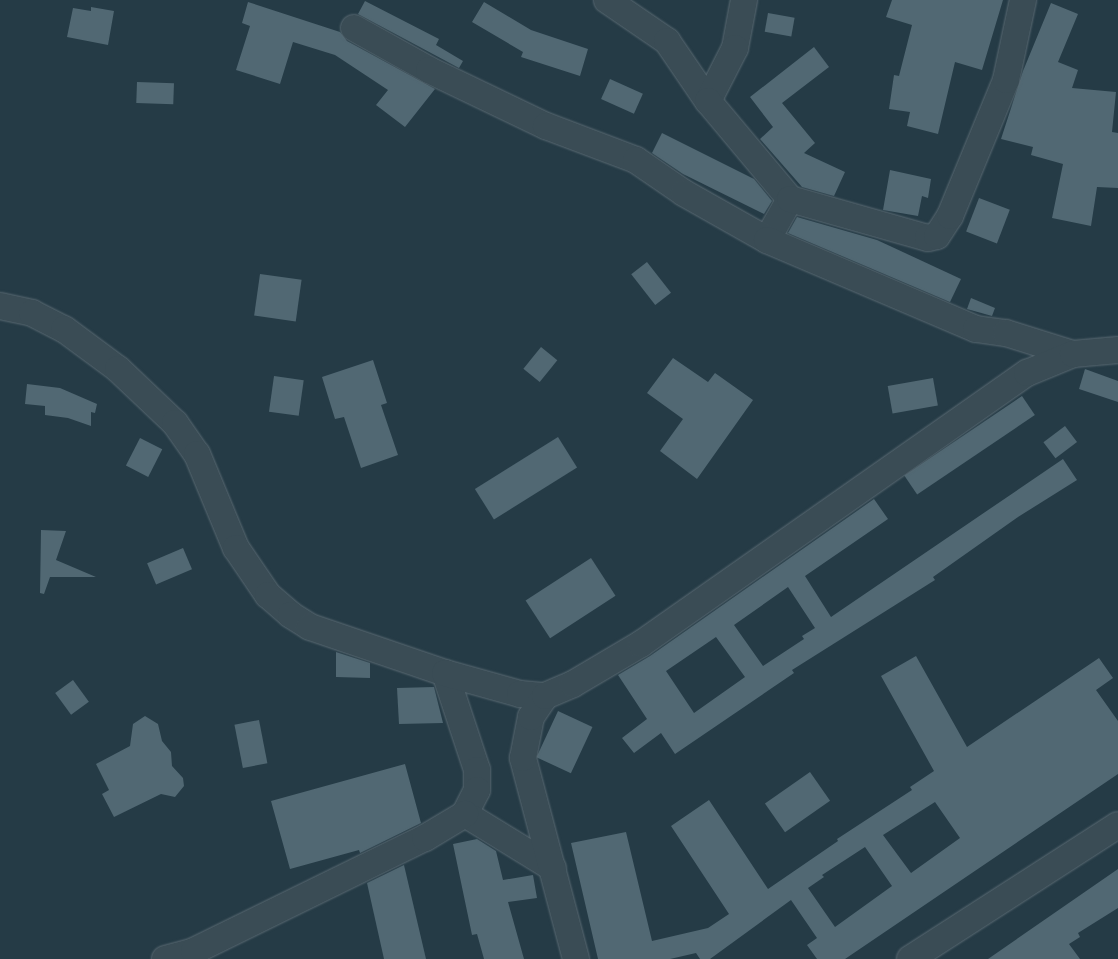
<!DOCTYPE html>
<style>
body{margin:0}
#map{position:relative;width:1118px;height:959px;overflow:hidden;background:#253b46;font-family:Raleway,sans-serif}
div>[style]{position:absolute}
.building>*{inset:0;background:#516873;transform-origin:0 0}
.roads{filter:drop-shadow(0 0 1px #596972) drop-shadow(0 0 1px #596972)}
.street>*{height:26px;margin:-13px;padding:0 13px;transform-origin:13px;border-radius:13px;background:#3a4c55}
span{translate:-50% -50%;white-space:nowrap;text-align:center;line-height:1.15;-webkit-text-stroke:4px #1f313a;paint-order:stroke}
</style>
<div id="map">
<div class="building">
<div style="clip-path:polygon(892px 0,1003px 0,982px 70px,955px 62px,938px 134px,907px 126px,910px 112px,889px 109px,894px 75px,899px 76px,912px 25px,886px 17px)"></div>
<div style="clip-path:polygon(365px 1px,439px 39px,436px 45px,463px 61px,459px 68px,358px 14px)"></div>
<div style="clip-path:polygon(248px 2px,340px 32px,347px 41px,435px 89px,405px 127px,376px 105px,388px 90px,335px 55px,293px 42px,280px 84px,236px 70px,250px 26px,242px 23px)"></div>
<div style="clip-path:polygon(484px 2px,531px 30px,588px 49px,580px 76px,521px 57px,523px 52px,472px 22px)"></div>
<div style="clip-path:polygon(1051px 3px,1078px 14px,1058px 62px,1078px 70px,1072px 88px,1116px 92px,1112px 132px,1118px 133px,1118px 188px,1097px 187px,1091px 226px,1052px 218px,1063px 164px,1031px 155px,1033px 147px,1001px 139px,1023px 71px)"></div>
<div style="clip-path:polygon(91px 7px,114px 11px,108px 45px,67px 37px,73px 8px,91px 11px)"></div>
<div style="left:768px;top:13px;width:27px;height:19px;rotate:10deg"></div>
<div style="clip-path:polygon(814px 47px,829px 67px,782px 103px,815px 143px,804px 153px,845px 172px,834px 196px,802px 187px,760px 139px,773px 127px,750px 97px)"></div>
<div style="left:610px;top:79px;width:36px;height:22px;rotate:24deg"></div>
<div style="left:137px;top:82px;width:37px;height:21px;rotate:2deg"></div>
<div style="clip-path:polygon(662px 133px,754px 179px,772px 201px,764px 214px,683px 174px,652px 153px)"></div>
<div style="clip-path:polygon(890px 170px,931px 179px,928px 198px,922px 196px,918px 216px,883px 210px)"></div>
<div style="left:979px;top:198px;width:33px;height:36px;rotate:21deg"></div>
<div style="clip-path:polygon(797px 217px,877px 240px,961px 279px,950px 302px,788px 233px)"></div>
<div style="left:647px;top:262px;width:39px;height:20px;rotate:52deg"></div>
<div style="left:260px;top:274px;width:42px;height:42px;rotate:8deg"></div>
<div style="clip-path:polygon(971px 298px,995px 308px,992px 316px,967px 309px)"></div>
<div style="left:541px;top:347px;width:21px;height:28px;rotate:39deg"></div>
<div style="clip-path:polygon(673px 358px,708px 382px,715px 373px,753px 400px,697px 479px,660px 451px,683px 419px,647px 393px)"></div>
<div style="clip-path:polygon(373px 360px,387px 403px,381px 405px,398px 455px,361px 468px,344px 417px,335px 419px,322px 377px)"></div>
<div style="clip-path:polygon(1085px 369px,1118px 381px,1118px 402px,1079px 389px)"></div>
<div style="left:274px;top:376px;width:30px;height:36px;rotate:8deg"></div>
<div style="left:933px;top:378px;width:28px;height:46px;rotate:80deg"></div>
<div style="clip-path:polygon(27px 384px,60px 388px,97px 404px,95px 413px,91px 412px,91px 426px,68px 418px,45px 415px,45px 406px,25px 404px)"></div>
<div style="left:1022px;top:396px;width:23px;height:142px;rotate:56deg"></div>
<div style="left:1065px;top:426px;width:20px;height:27px;rotate:53deg"></div>
<div style="left:558px;top:437px;width:36px;height:98px;rotate:58deg"></div>
<div style="left:140px;top:438px;width:25px;height:31px;rotate:27deg"></div>
<div style="clip-path:polygon(evenodd,1063px 459px,1077px 480px,1018px 517px,933px 577px,935px 580px,792px 670px,794px 673px,675px 754px,661px 733px,634px 753px,622px 738px,647px 719px,618px 675px,650px 656px,874px 499px,888px 519px,805px 576px,831px 617px,1063px 459px,788px 587px,815px 628px,802px 636px,804px 639px,763px 666px,734px 625px,788px 587px,1063px 459px,716px 637px,745px 677px,694px 713px,666px 671px,716px 637px)"></div>
<div style="clip-path:polygon(41px 530px,66px 531px,56px 560px,96px 577px,50px 577px,44px 594px,40px 593px)"></div>
<div style="left:183px;top:548px;width:23px;height:39px;rotate:67deg"></div>
<div style="left:591px;top:558px;width:45px;height:78px;rotate:57deg"></div>
<div style="clip-path:polygon(336px 652px,370px 663px,370px 678px,336px 677px)"></div>
<div style="clip-path:polygon(evenodd,916px 656px,967px 747px,1099px 658px,1113px 678px,1096px 690px,1118px 721px,1118px 774px,845px 959px,817px 959px,807px 945px,817px 938px,791px 900px,710px 959px,700px 959px,696px 953px,670px 959px,598px 959px,571px 843px,626px 832px,652px 941px,708px 928px,729px 914px,671px 826px,709px 800px,768px 889px,838px 841px,837px 839px,912px 790px,910px 787px,934px 771px,881px 676px,916px 656px,935px 802px,960px 838px,911px 873px,883px 835px,935px 802px,916px 656px,865px 847px,892px 886px,835px 927px,808px 888px,824px 877px,822px 875px,865px 847px)"></div>
<div style="left:73px;top:680px;width:27px;height:22px;rotate:54deg"></div>
<div style="clip-path:polygon(434px 687px,443px 723px,399px 724px,397px 688px)"></div>
<div style="left:558px;top:711px;width:38px;height:51px;rotate:25deg"></div>
<div style="clip-path:polygon(145px 716px,158px 724px,162px 741px,171px 752px,172px 766px,183px 778px,184px 786px,175px 797px,161px 794px,114px 817px,102px 794px,109px 790px,96px 764px,130px 746px,133px 724px)"></div>
<div style="left:259px;top:720px;width:44px;height:25px;rotate:79deg"></div>
<div style="clip-path:polygon(405px 764px,421px 823px,360px 853px,359px 850px,290px 869px,271px 801px)"></div>
<div style="left:810px;top:772px;width:35px;height:55px;rotate:55deg"></div>
<div style="clip-path:polygon(477px 839px,496px 851px,503px 880px,533px 875px,537px 898px,508px 902px,524px 959px,484px 959px,477px 934px,472px 935px,453px 844px)"></div>
<div style="clip-path:polygon(404px 865px,426px 959px,384px 959px,367px 883px)"></div>
<div style="clip-path:polygon(1118px 869px,1118px 908px,1078px 933px,1080px 937px,1069px 944px,1080px 959px,988px 959px)"></div>
</div>
<div class="roads">
<div class="street">
<div style="left:607px;top:0;width:73px;rotate:34.3deg"></div>
<div style="left:667px;top:41px;width:73px;rotate:55.7deg"></div>
<div style="left:744px;top:0;width:49px;rotate:100.6deg"></div>
<div style="left:735px;top:48px;width:59px;rotate:117deg"></div>
<div style="left:708px;top:101px;width:128px;rotate:50.1deg"></div>
<div style="left:790px;top:199px;width:47px;rotate:119.3deg"></div>
<div style="left:354px;top:28px;width:86px;rotate:29.2deg"></div>
<div style="left:429px;top:70px;width:130px;rotate:25.6deg"></div>
<div style="left:546px;top:126px;width:96px;rotate:20.7deg"></div>
<div style="left:636px;top:160px;width:58px;rotate:34.5deg"></div>
<div style="left:684px;top:193px;width:95px;rotate:29.5deg"></div>
<div style="left:767px;top:240px;width:227px;rotate:23.1deg"></div>
<div style="left:976px;top:329px;width:30px;rotate:8deg"></div>
<div style="left:1006px;top:333px;width:70px;rotate:17.4deg"></div>
<div style="left:790px;top:199px;width:143px;rotate:15.8deg"></div>
<div style="left:928px;top:238px;width:9px;rotate:-13deg"></div>
<div style="left:937px;top:236px;width:24px;rotate:-57deg"></div>
<div style="left:950px;top:216px;width:147px;rotate:-67.6deg"></div>
<div style="left:1006px;top:80px;width:82px;rotate:-78deg"></div>
<div style="left:0;top:306px;width:33px;rotate:12deg"></div>
<div style="left:32px;top:313px;width:36px;rotate:27deg"></div>
<div style="left:64px;top:329px;width:67px;rotate:36.5deg"></div>
<div style="left:118px;top:369px;width:79px;rotate:43.5deg"></div>
<div style="left:175px;top:423px;width:38px;rotate:55deg"></div>
<div style="left:197px;top:454px;width:102px;rotate:67.5deg"></div>
<div style="left:236px;top:548px;width:57px;rotate:55.8deg"></div>
<div style="left:268px;top:595px;width:30px;rotate:41deg"></div>
<div style="left:291px;top:615px;width:22px;rotate:32deg"></div>
<div style="left:310px;top:627px;width:143px;rotate:18.8deg"></div>
<div style="left:445px;top:673px;width:102px;rotate:71.7deg"></div>
<div style="left:477px;top:770px;width:20px;rotate:90deg"></div>
<div style="left:477px;top:790px;width:27px;rotate:117deg"></div>
<div style="left:465px;top:814px;width:103px;rotate:31.5deg"></div>
<div style="left:445px;top:673px;width:78px;rotate:15.6deg"></div>
<div style="left:520px;top:694px;width:25px;rotate:5deg"></div>
<div style="left:165px;top:959px;width:30px;rotate:-15deg"></div>
<div style="left:194px;top:951px;width:257px;rotate:-26.1deg"></div>
<div style="left:425px;top:838px;width:47px;rotate:-31deg"></div>
<div style="left:576px;top:959px;width:208px;rotate:-104.8deg"></div>
<div style="left:523px;top:758px;width:42px;rotate:-79deg"></div>
<div style="left:531px;top:717px;width:25px;rotate:-56deg"></div>
<div style="left:545px;top:696px;width:30px;rotate:-23deg"></div>
<div style="left:573px;top:684px;width:79px;rotate:-30.5deg"></div>
<div style="left:641px;top:644px;width:472px;rotate:-35.1deg"></div>
<div style="left:1027px;top:373px;width:50px;rotate:-22.4deg"></div>
<div style="left:1073px;top:354px;width:45px;rotate:-5.1deg"></div>
<div style="left:910px;top:959px;width:247px;rotate:-32.8deg"></div>
</div>
</div>
</div>
